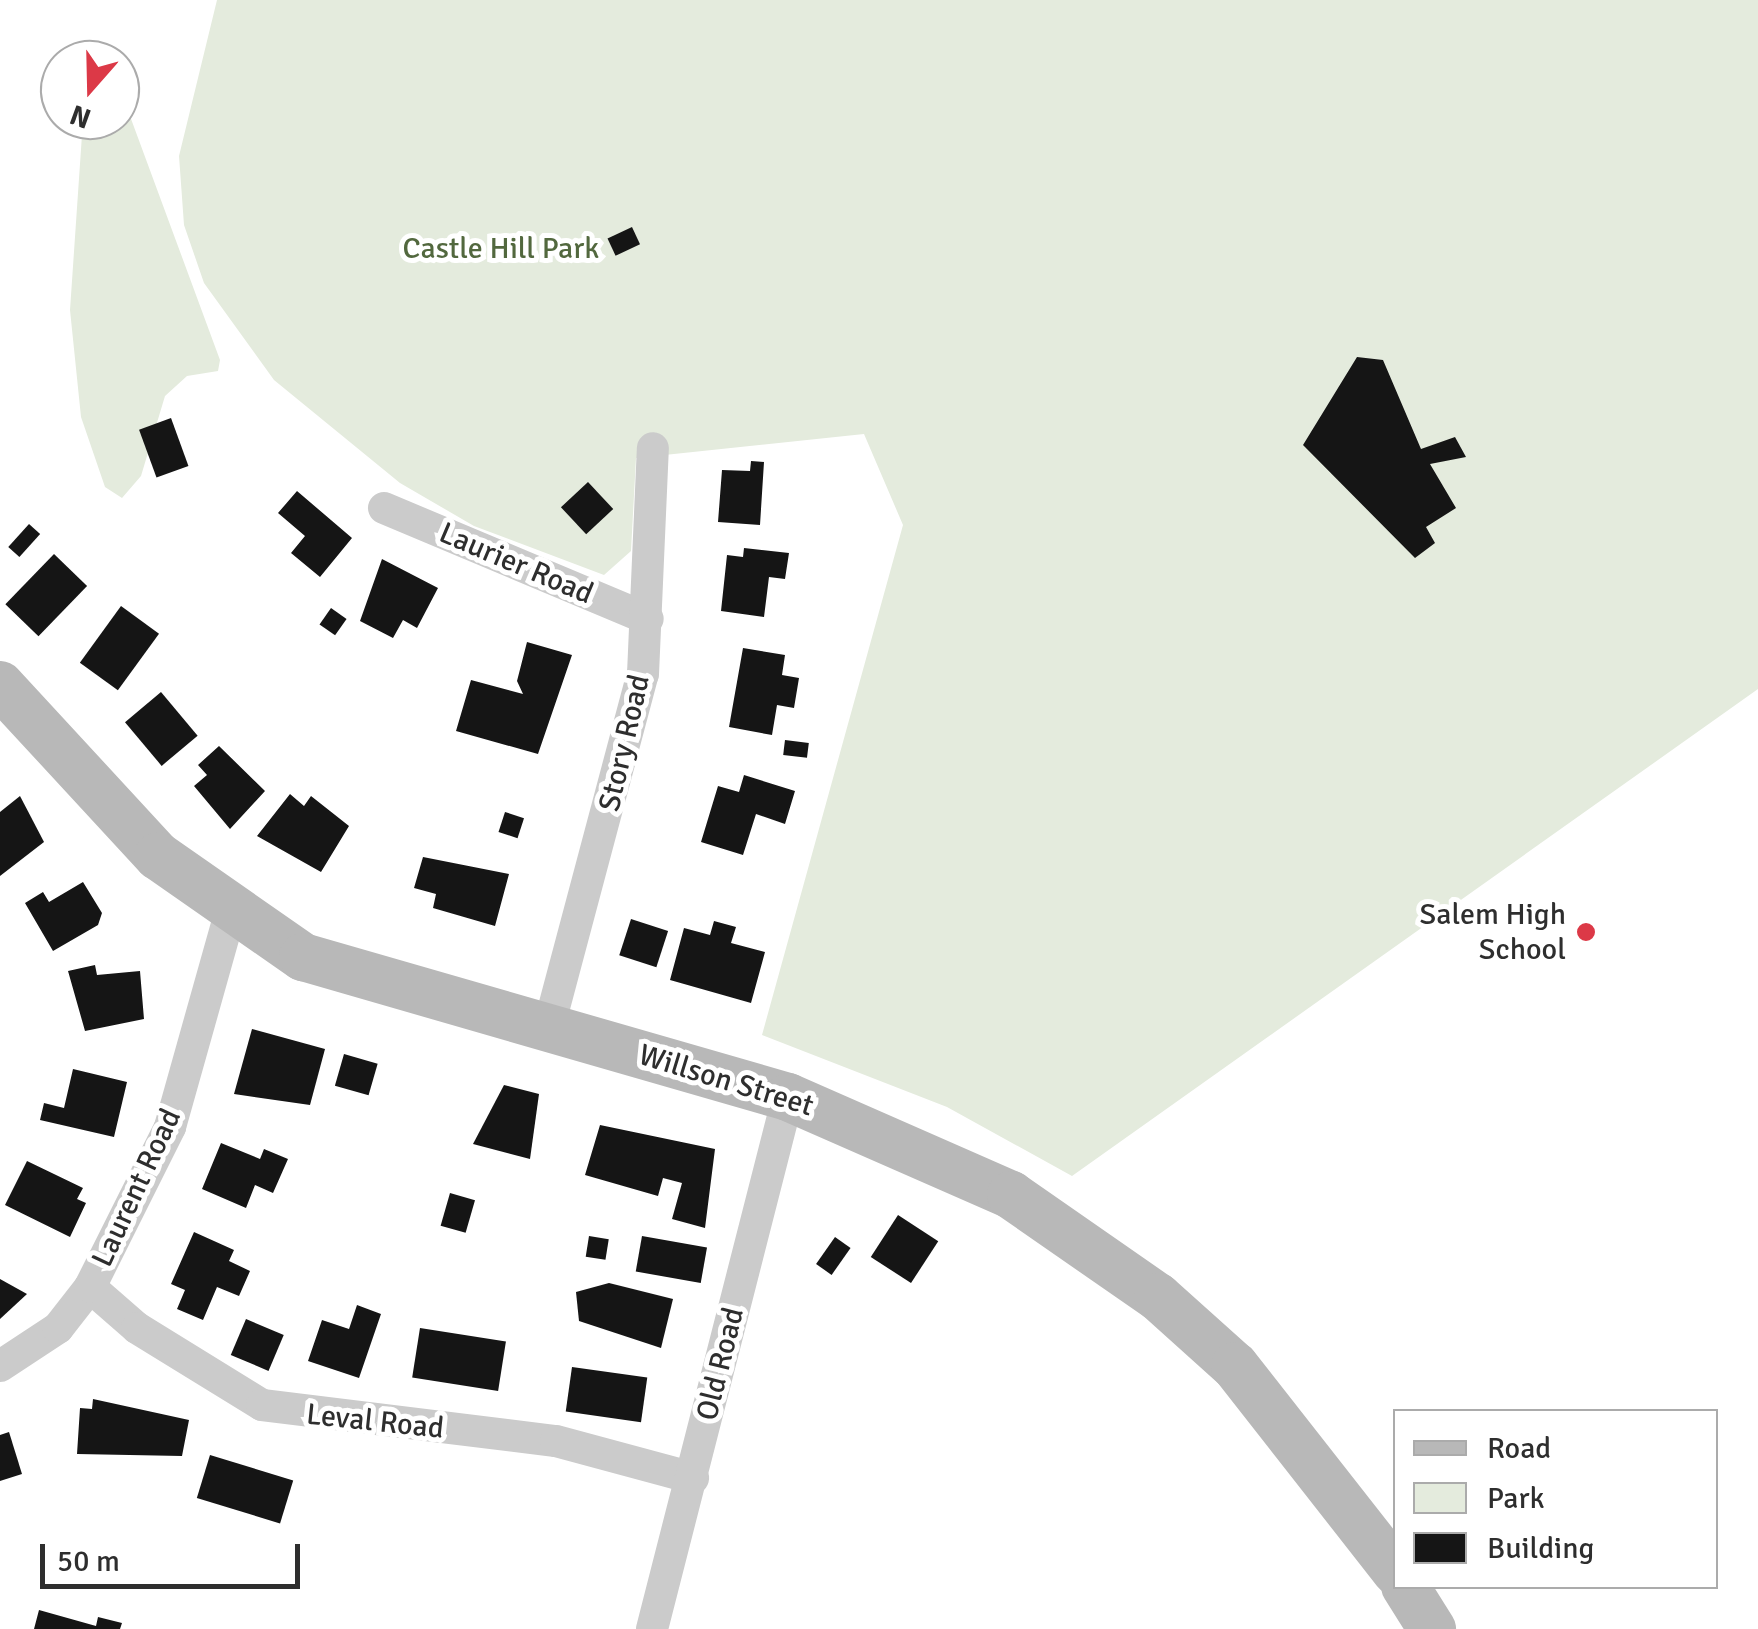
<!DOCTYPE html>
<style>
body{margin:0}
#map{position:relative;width:1758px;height:1629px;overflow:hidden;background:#fff;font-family:Signika,sans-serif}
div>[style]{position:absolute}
.green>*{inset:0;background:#e4ebdd}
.building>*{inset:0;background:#151515;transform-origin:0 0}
.street>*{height:32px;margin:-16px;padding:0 16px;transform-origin:16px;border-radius:16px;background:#cbcbcb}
.secondary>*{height:48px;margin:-24px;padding:0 24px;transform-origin:24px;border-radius:24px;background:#b8b8b8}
.dots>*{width:28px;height:28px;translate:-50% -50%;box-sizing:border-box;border:5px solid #fff;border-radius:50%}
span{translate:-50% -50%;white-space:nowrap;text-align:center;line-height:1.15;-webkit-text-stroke:10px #fff;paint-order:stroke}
.park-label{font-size:30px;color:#52683e}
.street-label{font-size:30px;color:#2e2e2e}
.poi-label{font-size:30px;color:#2e2e2e}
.right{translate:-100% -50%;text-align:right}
.legend{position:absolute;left:1393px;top:1409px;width:325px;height:180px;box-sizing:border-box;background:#fff;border:2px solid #ababab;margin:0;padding:12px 18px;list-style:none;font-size:30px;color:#2e2e2e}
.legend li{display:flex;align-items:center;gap:20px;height:50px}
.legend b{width:50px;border:2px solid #ababab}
.north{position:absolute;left:40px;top:40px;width:100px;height:100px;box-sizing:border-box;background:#fff;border:2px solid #ababab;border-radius:50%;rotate:200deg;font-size:28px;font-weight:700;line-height:40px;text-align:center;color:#2e2e2e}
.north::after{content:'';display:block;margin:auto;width:35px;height:45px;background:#dc3947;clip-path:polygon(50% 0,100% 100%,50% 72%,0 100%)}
.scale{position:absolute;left:40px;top:1544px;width:260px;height:45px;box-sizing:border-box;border:5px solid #2e2e2e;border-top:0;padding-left:12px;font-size:30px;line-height:35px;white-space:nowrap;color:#2e2e2e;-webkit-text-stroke:8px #fff;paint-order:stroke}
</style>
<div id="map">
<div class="green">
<div style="clip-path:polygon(217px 0,1758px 0,1758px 689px,1072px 1176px,947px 1107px,762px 1035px,903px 525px,864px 434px,636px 458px,631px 551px,604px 575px,474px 526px,400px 483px,274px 380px,204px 283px,184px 225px,179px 156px)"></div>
<div style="clip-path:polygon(120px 89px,220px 360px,218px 371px,187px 376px,165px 396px,141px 476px,122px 498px,105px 487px,81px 417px,70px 310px,83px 120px,120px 120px)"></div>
</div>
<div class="building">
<div style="left:632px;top:227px;width:19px;height:27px;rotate:65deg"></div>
<div style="clip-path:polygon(1357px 357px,1383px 360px,1421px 449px,1455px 437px,1466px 457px,1430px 464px,1456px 508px,1426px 527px,1435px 543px,1415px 558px,1303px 445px)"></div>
<div style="left:171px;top:418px;width:51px;height:34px;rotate:70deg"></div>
<div style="clip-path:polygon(751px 461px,764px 462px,760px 525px,718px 522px,722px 470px,750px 471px)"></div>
<div style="left:588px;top:482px;width:37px;height:37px;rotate:47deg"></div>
<div style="clip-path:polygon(297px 491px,352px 538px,320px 577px,291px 553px,305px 536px,278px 513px)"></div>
<div style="left:29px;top:524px;width:15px;height:31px;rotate:42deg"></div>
<div style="clip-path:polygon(744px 548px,789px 553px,785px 579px,769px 577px,764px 617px,721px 611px,727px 555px,743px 557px)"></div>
<div style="left:54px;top:554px;width:46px;height:70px;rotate:44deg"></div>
<div style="clip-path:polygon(382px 559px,438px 588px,417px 628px,403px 620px,393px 638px,360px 621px)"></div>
<div style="left:121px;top:606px;width:47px;height:70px;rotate:36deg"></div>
<div style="left:331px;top:608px;width:19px;height:20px;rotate:35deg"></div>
<div style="clip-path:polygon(527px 642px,572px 655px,538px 754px,456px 731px,471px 680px,523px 694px,517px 681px)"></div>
<div style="clip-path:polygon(743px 648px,785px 655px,782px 675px,799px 678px,794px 708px,777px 705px,772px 735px,729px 727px)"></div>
<div style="left:161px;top:692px;width:57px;height:47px;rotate:50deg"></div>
<div style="left:785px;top:740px;width:24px;height:15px;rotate:7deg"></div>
<div style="clip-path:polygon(219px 746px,265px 791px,230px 829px,194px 786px,207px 775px,198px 765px)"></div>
<div style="clip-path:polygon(744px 775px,795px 791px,785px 824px,756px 814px,743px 855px,701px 842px,718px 786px,739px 792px)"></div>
<div style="clip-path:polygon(290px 794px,304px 806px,311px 796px,349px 826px,321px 872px,257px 836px)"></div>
<div style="clip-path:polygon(20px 796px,44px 842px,0 876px,0 812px)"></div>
<div style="left:505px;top:812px;width:20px;height:21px;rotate:18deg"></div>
<div style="clip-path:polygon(423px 857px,509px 874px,495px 926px,433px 908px,436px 894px,414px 888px)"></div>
<div style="clip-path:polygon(83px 882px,102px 913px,98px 925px,53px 951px,25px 903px,43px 892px,49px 902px)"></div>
<div style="left:631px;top:919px;width:39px;height:38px;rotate:18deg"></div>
<div style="clip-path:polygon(714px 921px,736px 927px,731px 943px,765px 952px,751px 1003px,670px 980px,684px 928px,710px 935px)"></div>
<div style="clip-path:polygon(95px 965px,97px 975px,140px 971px,144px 1019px,85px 1031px,68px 971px)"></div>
<div style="clip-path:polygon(252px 1029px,325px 1049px,310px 1105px,234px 1094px)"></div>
<div style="left:344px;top:1054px;width:35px;height:33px;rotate:16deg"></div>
<div style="clip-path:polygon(73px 1069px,127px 1082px,114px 1137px,40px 1120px,44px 1103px,64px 1108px)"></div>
<div style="clip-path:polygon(504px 1085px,539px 1094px,530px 1159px,473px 1144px)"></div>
<div style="clip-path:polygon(600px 1125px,715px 1149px,705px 1228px,672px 1219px,682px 1183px,663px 1178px,658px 1196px,585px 1175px)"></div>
<div style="clip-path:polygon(221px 1143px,260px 1159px,264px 1149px,288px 1159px,273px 1193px,255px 1185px,246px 1208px,202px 1189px)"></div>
<div style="clip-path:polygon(27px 1161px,83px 1188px,77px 1199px,86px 1203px,70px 1237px,5px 1205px)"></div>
<div style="left:450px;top:1193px;width:26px;height:34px;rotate:16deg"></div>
<div style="left:898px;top:1215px;width:48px;height:50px;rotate:33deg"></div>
<div style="clip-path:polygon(194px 1232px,234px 1250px,229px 1261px,250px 1271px,239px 1296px,217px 1287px,203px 1320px,177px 1309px,185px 1290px,171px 1284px)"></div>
<div style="left:589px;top:1236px;width:20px;height:21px;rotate:9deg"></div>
<div style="left:642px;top:1236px;width:66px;height:36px;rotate:10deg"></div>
<div style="left:835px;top:1237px;width:19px;height:33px;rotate:35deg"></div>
<div style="clip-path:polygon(0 1279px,27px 1294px,0 1319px)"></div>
<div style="clip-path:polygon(609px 1283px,673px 1299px,661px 1348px,579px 1321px,576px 1292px)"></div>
<div style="clip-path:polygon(357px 1305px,381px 1314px,359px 1378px,308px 1361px,322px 1320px,349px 1329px)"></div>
<div style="left:246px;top:1319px;width:41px;height:39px;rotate:23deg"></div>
<div style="left:420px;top:1328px;width:87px;height:50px;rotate:9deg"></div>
<div style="left:572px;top:1367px;width:76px;height:45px;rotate:8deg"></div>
<div style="clip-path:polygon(93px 1399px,189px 1420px,182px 1456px,77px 1454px,80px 1408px,92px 1409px)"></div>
<div style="clip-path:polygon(9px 1432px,22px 1474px,0 1481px,0 1435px)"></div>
<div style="left:210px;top:1455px;width:87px;height:45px;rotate:17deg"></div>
<div style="clip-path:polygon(39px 1610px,96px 1626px,98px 1617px,122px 1623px,120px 1629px,34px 1629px)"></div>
</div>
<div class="street">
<div style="left:384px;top:508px;width:286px;rotate:22.8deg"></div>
<div style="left:548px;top:1030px;width:368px;rotate:-75.1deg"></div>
<div style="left:643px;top:674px;width:226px;rotate:-87.5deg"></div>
<div style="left:90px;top:1287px;width:62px;rotate:41.1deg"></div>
<div style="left:137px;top:1328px;width:147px;rotate:31.6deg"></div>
<div style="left:262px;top:1405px;width:296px;rotate:7deg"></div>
<div style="left:556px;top:1441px;width:142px;rotate:15.1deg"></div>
<div style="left:0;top:1366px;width:69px;rotate:-33.2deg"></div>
<div style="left:58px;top:1328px;width:52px;rotate:-52deg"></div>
<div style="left:90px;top:1287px;width:179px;rotate:-63.4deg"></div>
<div style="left:170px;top:1127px;width:221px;rotate:-74.3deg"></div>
<div style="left:652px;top:1629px;width:549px;rotate:-75.66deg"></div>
</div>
<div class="secondary">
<div style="left:0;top:685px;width:233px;rotate:47.3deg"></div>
<div style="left:158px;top:856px;width:177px;rotate:34.9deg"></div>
<div style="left:303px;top:957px;width:505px;rotate:16.1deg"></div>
<div style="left:788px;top:1097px;width:244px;rotate:23.7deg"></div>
<div style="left:1011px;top:1195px;width:179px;rotate:34.8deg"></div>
<div style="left:1158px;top:1297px;width:103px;rotate:41.9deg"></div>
<div style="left:1235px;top:1366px;width:261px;rotate:51.9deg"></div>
<div style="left:1405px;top:1586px;width:51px;rotate:57.9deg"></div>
</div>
<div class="dots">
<div style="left:1586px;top:932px;background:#dc3947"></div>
</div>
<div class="park-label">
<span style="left:501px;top:249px">Castle Hill Park</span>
</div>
<div class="street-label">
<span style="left:516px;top:564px;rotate:23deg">Laurier Road</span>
<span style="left:625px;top:743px;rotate:-77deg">Story Road</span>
<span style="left:726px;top:1081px;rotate:17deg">Willson Street</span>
<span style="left:137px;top:1188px;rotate:-65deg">Laurent Road</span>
<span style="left:721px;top:1364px;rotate:-76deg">Old Road</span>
<span style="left:375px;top:1422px;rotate:6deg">Leval Road</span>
</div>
<div class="poi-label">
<span class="right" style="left:1566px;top:932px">Salem High<br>School</span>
</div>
<ul class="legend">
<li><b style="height:12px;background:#b8b8b8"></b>Road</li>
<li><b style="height:28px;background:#e4ebdd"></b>Park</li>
<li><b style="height:28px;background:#151515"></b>Building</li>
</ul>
<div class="north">N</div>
<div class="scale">50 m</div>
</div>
